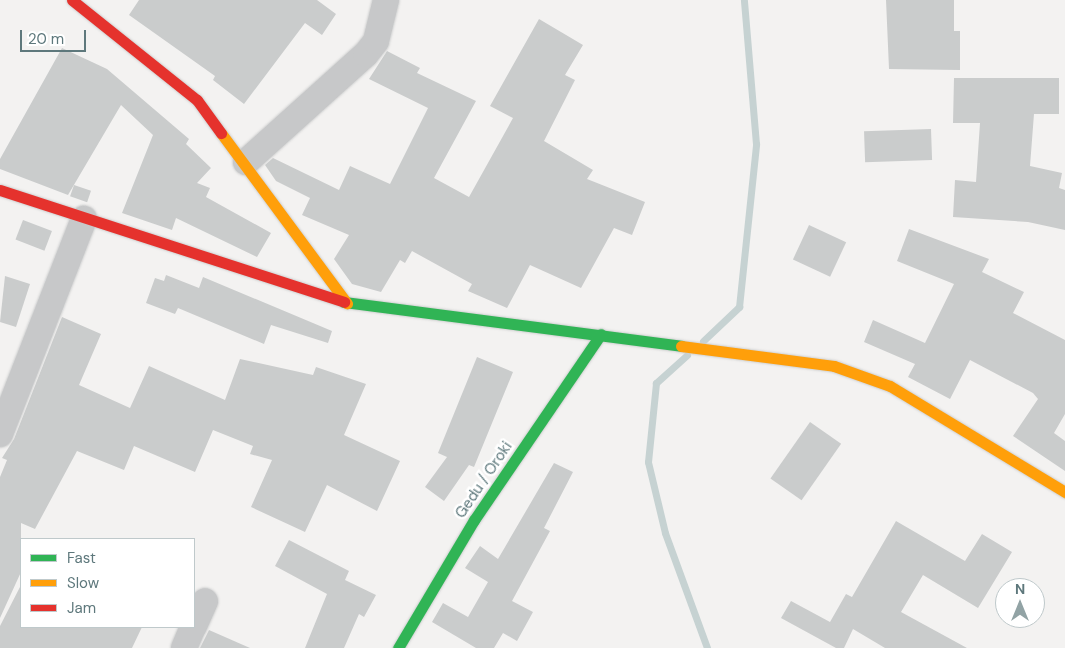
<!DOCTYPE html>
<style>
body{margin:0}
#map{position:relative;width:1065px;height:648px;overflow:hidden;background:#f3f2f1;font-family:"DM Sans",sans-serif}
div>[style]{position:absolute}
.stream>*{height:7px;margin:-3.5px;padding:0 3.5px;transform-origin:3.5px;border-radius:3.5px;background:#c6d2d2}
.building>*{inset:0;background:#cacccc;transform-origin:0 0}
.roads{filter:drop-shadow(0 0 1px #cecfcf) drop-shadow(0 0 1px #cecfcf)}
.street>*{height:26px;margin:-13px;padding:0 13px;transform-origin:13px;border-radius:13px;background:#c7c8c9}
.fast>*{height:11px;margin:-5.5px;padding:0 5.5px;transform-origin:5.5px;border-radius:5.5px;background:#30b455}
.slow>*{height:11px;margin:-5.5px;padding:0 5.5px;transform-origin:5.5px;border-radius:5.5px;background:#ff9f0a}
.jam>*{height:11px;margin:-5.5px;padding:0 5.5px;transform-origin:5.5px;border-radius:5.5px;background:#e5322d}
span{translate:-50% -50%;white-space:nowrap;text-align:center;line-height:1.15;-webkit-text-stroke:5px #fff;paint-order:stroke}
.street-label{font-size:15px;color:#5e787c}
.legend{position:absolute;left:20px;top:538px;width:175px;height:90px;box-sizing:border-box;background:#fff;border:1px solid #bfc9cb;margin:0;padding:6px 9px;list-style:none;font-size:15px;color:#5e787c}
.legend li{display:flex;align-items:center;gap:10px;height:25px}
.legend b{width:25px;border:1px solid #bfc9cb}
.north{position:absolute;left:995px;top:578px;width:50px;height:50px;box-sizing:border-box;background:#fff;border:1px solid #bfc9cb;border-radius:50%;rotate:0deg;font-size:14px;font-weight:700;line-height:20px;text-align:center;color:#5e787c}
.north::after{content:'';display:block;margin:auto;width:18px;height:22px;background:#92a3a5;clip-path:polygon(50% 0,100% 100%,50% 72%,0 100%)}
.scale{position:absolute;left:20px;top:30px;width:66px;height:22px;box-sizing:border-box;border:2px solid #5e787c;border-top:0;padding-left:6px;font-size:15px;line-height:18px;white-space:nowrap;color:#5e787c;-webkit-text-stroke:4px #fff;paint-order:stroke}
</style>
<div id="map">
<div class="stream">
<div style="left:703px;top:341px;width:50px;rotate:-43.4deg"></div>
<div style="left:739px;top:307px;width:164px;rotate:-84deg"></div>
<div style="left:756px;top:144px;width:144px;rotate:-94.8deg"></div>
<div style="left:687px;top:355px;width:42px;rotate:137.9deg"></div>
<div style="left:656px;top:383px;width:79px;rotate:95.8deg"></div>
<div style="left:648px;top:462px;width:73px;rotate:76.5deg"></div>
<div style="left:665px;top:533px;width:122px;rotate:69.9deg"></div>
</div>
<div class="building">
<div style="clip-path:polygon(139px 0,317px 0,336px 14px,322px 35px,305px 23px,244px 104px,213px 80px,215px 76px,129px 15px)"></div>
<div style="clip-path:polygon(886px 0,954px 0,954px 31px,960px 31px,960px 70px,889px 69px)"></div>
<div style="clip-path:polygon(539px 19px,583px 45px,565px 75px,575px 80px,544px 141px,593px 170px,587px 179px,645px 202px,632px 235px,614px 228px,581px 288px,530px 265px,507px 308px,468px 291px,472px 284px,412px 251px,405px 263px,400px 260px,381px 292px,352px 284px,334px 259px,349px 235px,302px 215px,310px 198px,276px 181px,265px 165px,273px 158px,339px 190px,350px 166px,390px 184px,428px 108px,369px 79px,387px 51px,420px 68px,417px 73px,476px 101px,434px 178px,469px 197px,513px 118px,490px 106px)"></div>
<div style="clip-path:polygon(62px 48px,107px 69px,189px 139px,186px 144px,211px 168px,197px 183px,210px 188px,206px 197px,271px 233px,257px 257px,176px 218px,172px 230px,122px 213px,153px 135px,121px 105px,68px 195px,0 169px,0 159px)"></div>
<div style="clip-path:polygon(954px 78px,1059px 78px,1059px 114px,1034px 114px,1030px 166px,1062px 173px,1059px 188px,1065px 190px,1065px 230px,1028px 222px,953px 217px,955px 180px,976px 182px,980px 123px,953px 123px)"></div>
<div style="left:931px;top:129px;width:31px;height:67px;rotate:88deg"></div>
<div style="left:74px;top:185px;width:18px;height:12px;rotate:19deg"></div>
<div style="left:23px;top:220px;width:31px;height:21px;rotate:21deg"></div>
<div style="left:809px;top:225px;width:41px;height:38px;rotate:25deg"></div>
<div style="clip-path:polygon(909px 229px,989px 259px,982px 272px,1024px 292px,1013px 313px,1065px 340px,1065px 414px,1054px 433px,1065px 441px,1065px 471px,1013px 436px,1038px 399px,1033px 393px,970px 360px,950px 399px,908px 377px,915px 364px,864px 342px,873px 320px,925px 343px,954px 284px,897px 261px)"></div>
<div style="clip-path:polygon(166px 275px,199px 288px,203px 277px,332px 331px,328px 343px,271px 325px,264px 344px,178px 308px,175px 314px,146px 303px,155px 278px,164px 281px)"></div>
<div style="clip-path:polygon(5px 276px,30px 284px,16px 327px,0 322px)"></div>
<div style="clip-path:polygon(62px 317px,101px 334px,79px 385px,130px 408px,149px 366px,225px 400px,240px 359px,313px 375px,316px 367px,366px 384px,344px 435px,400px 461px,377px 511px,327px 485px,305px 532px,251px 507px,272px 460px,250px 454px,253px 446px,213px 430px,195px 472px,134px 446px,124px 470px,77px 451px,35px 529px,21px 523px,21px 572px,0 618px,0 477px,7px 460px,2px 458px,14px 439px)"></div>
<div style="clip-path:polygon(477px 357px,513px 372px,474px 467px,469px 465px,444px 501px,425px 487px,447px 457px,438px 453px)"></div>
<div style="left:810px;top:422px;width:38px;height:69px;rotate:35deg"></div>
<div style="clip-path:polygon(554px 463px,573px 472px,544px 528px,550px 531px,512px 601px,533px 612px,517px 641px,503px 633px,494px 648px,476px 648px,432px 622px,443px 603px,468px 617px,488px 582px,465px 568px,480px 546px,498px 559px)"></div>
<div style="clip-path:polygon(896px 521px,965px 561px,982px 534px,1012px 552px,978px 608px,923px 575px,901px 612px,967px 648px,885px 648px,853px 629px,844px 648px,836px 648px,781px 618px,791px 601px,830px 622px,846px 594px,852px 597px)"></div>
<div style="clip-path:polygon(289px 540px,349px 571px,345px 580px,376px 595px,364px 617px,359px 614px,344px 648px,305px 648px,327px 594px,275px 566px)"></div>
<div style="clip-path:polygon(21px 585px,21px 627px,142px 627px,132px 648px,0 648px,0 626px)"></div>
<div style="clip-path:polygon(209px 630px,250px 648px,200px 648px)"></div>
</div>
<div class="roads">
<div class="street">
<div style="left:246px;top:162px;width:161px;rotate:-42deg"></div>
<div style="left:366px;top:54px;width:16px;rotate:-52deg"></div>
<div style="left:376px;top:41px;width:42px;rotate:-76.3deg"></div>
<div style="left:0;top:434px;width:231px;rotate:-68.7deg"></div>
<div style="left:194px;top:626px;width:27px;rotate:-66deg"></div>
<div style="left:184px;top:648px;width:23px;rotate:-67deg"></div>
</div>
<div class="fast">
<div style="left:344px;top:302px;width:340px;rotate:7.4deg"></div>
<div style="left:398px;top:648px;width:149px;rotate:-59.3deg"></div>
<div style="left:474px;top:520px;width:225px;rotate:-55.7deg"></div>
</div>
<div class="slow">
<div style="left:221px;top:133px;width:212px;rotate:53.5deg"></div>
<div style="left:681px;top:346px;width:154px;rotate:7.4deg"></div>
<div style="left:834px;top:366px;width:59px;rotate:19.7deg"></div>
<div style="left:890px;top:386px;width:205px;rotate:31.2deg"></div>
</div>
<div class="jam">
<div style="left:72px;top:0;width:160px;rotate:38.7deg"></div>
<div style="left:197px;top:100px;width:41px;rotate:54deg"></div>
<div style="left:0;top:190px;width:362px;rotate:18deg"></div>
</div>
</div>
<div class="street-label">
<span style="left:484px;top:480px;rotate:-56deg">Gedu / Oroki</span>
</div>
<ul class="legend">
<li><b style="height:6px;background:#30b455"></b>Fast</li>
<li><b style="height:6px;background:#ff9f0a"></b>Slow</li>
<li><b style="height:6px;background:#e5322d"></b>Jam</li>
</ul>
<div class="north">N</div>
<div class="scale">20 m</div>
</div>
